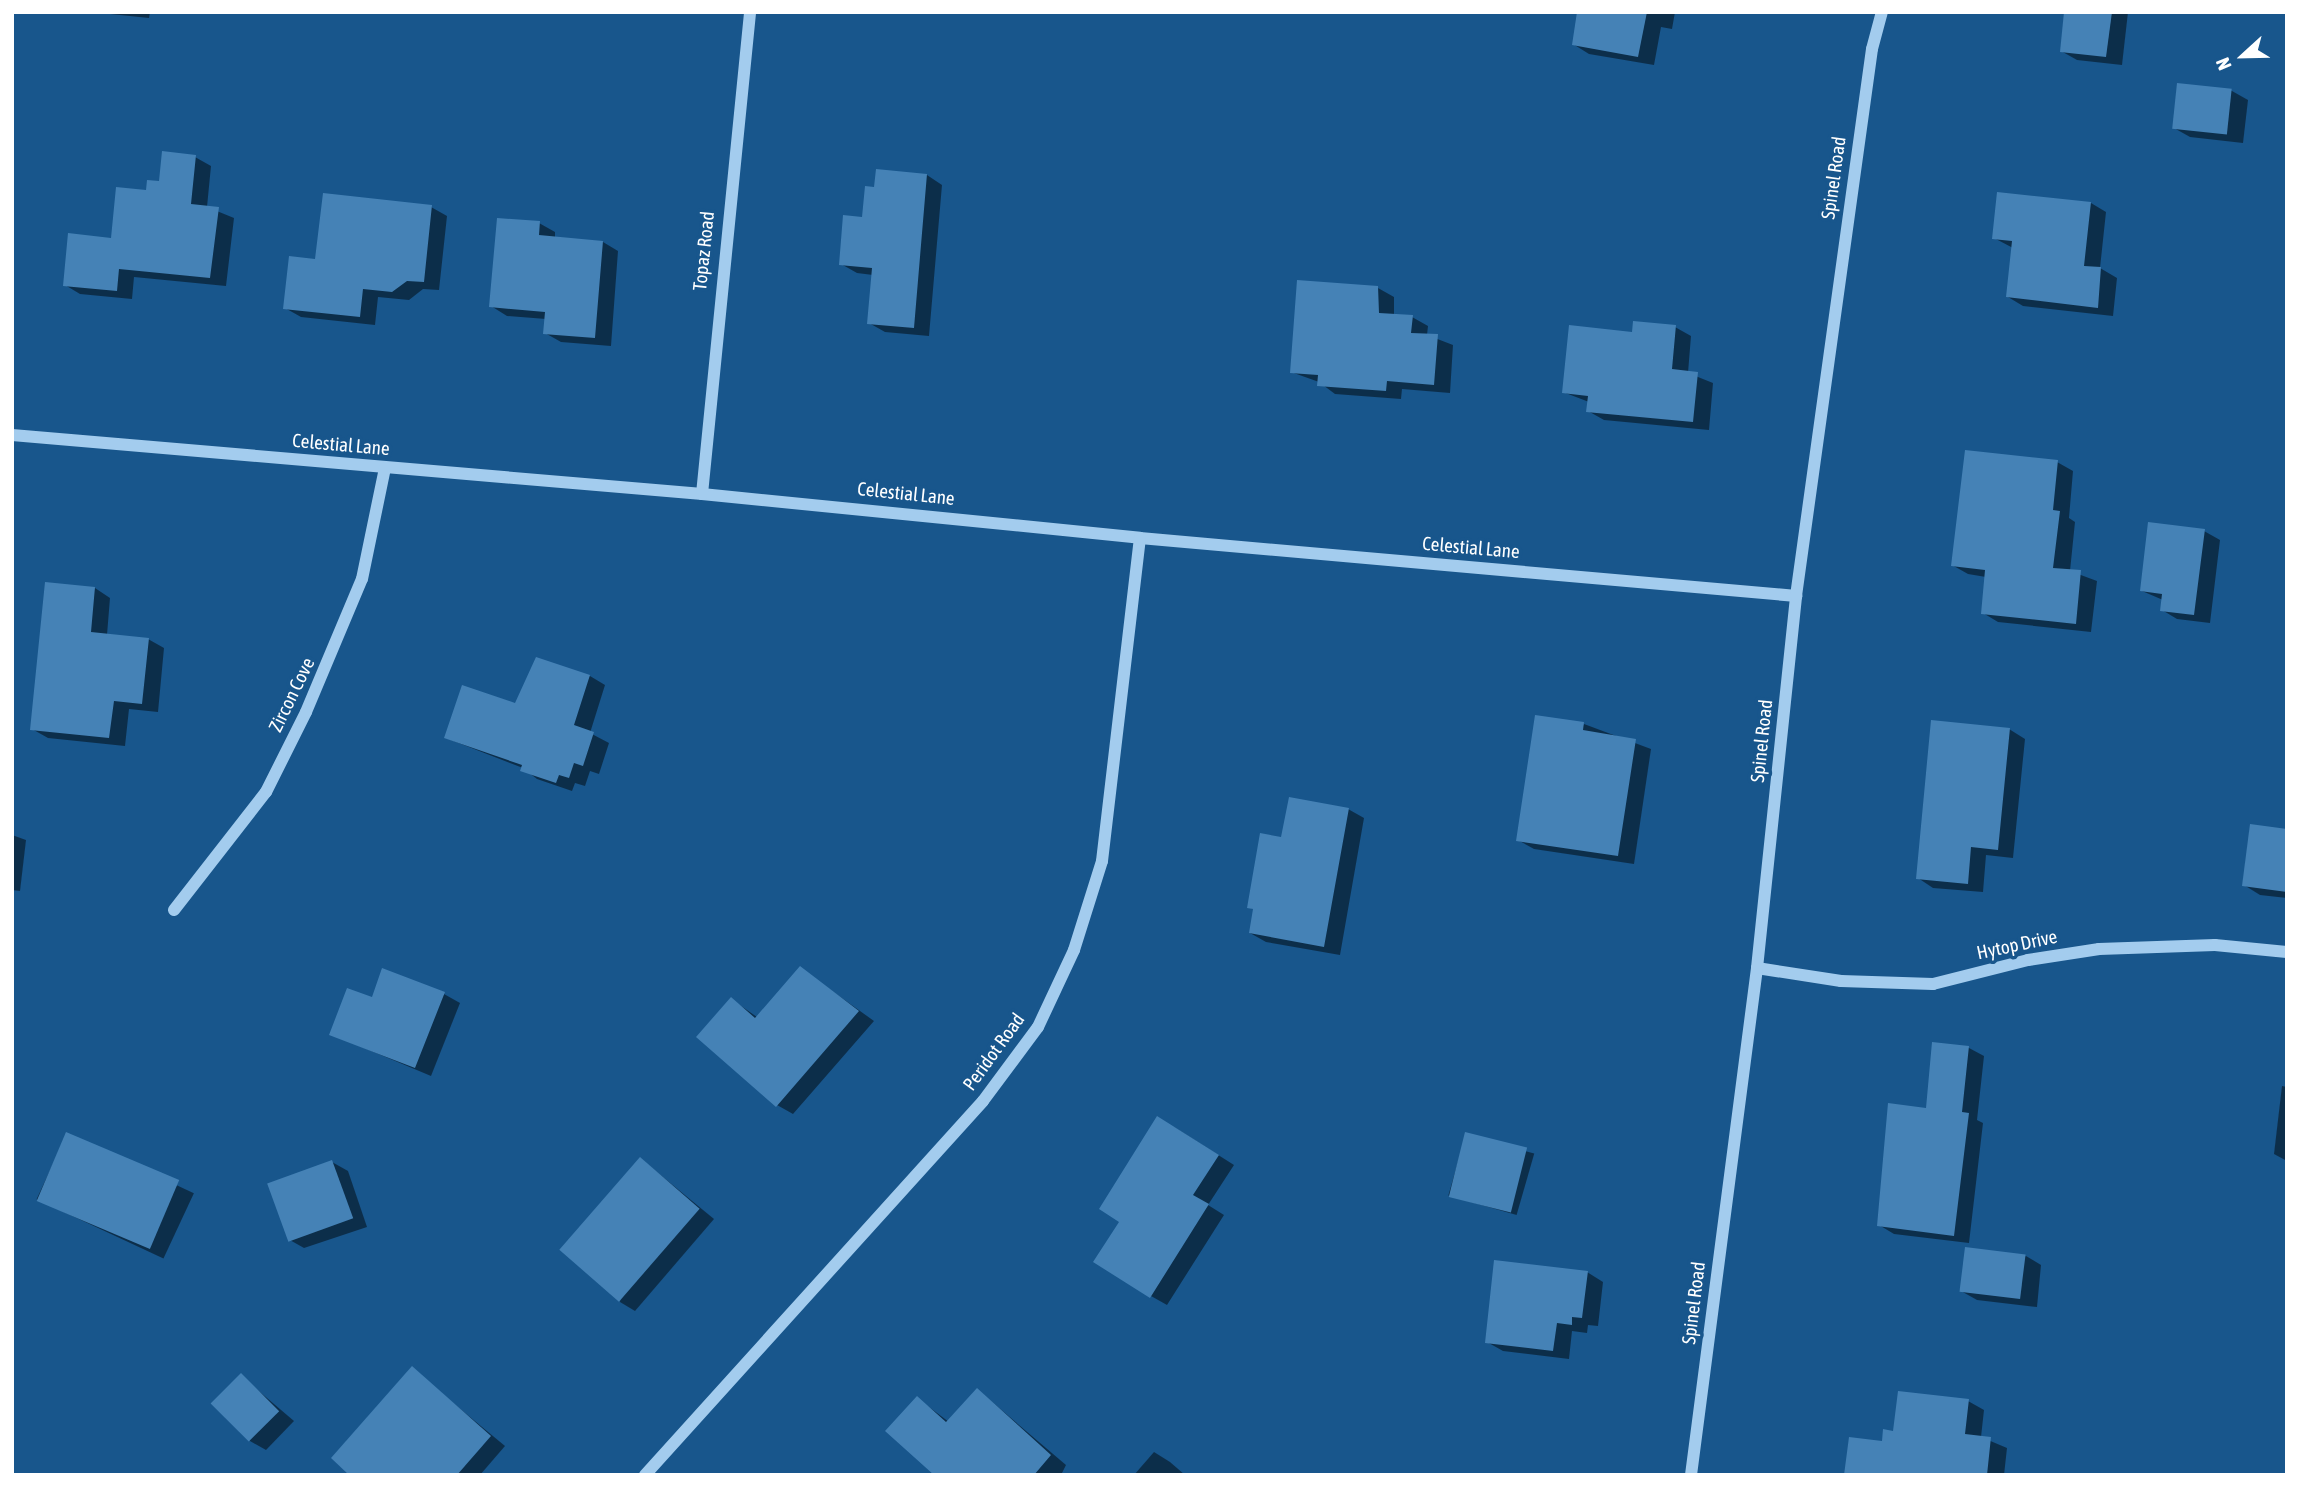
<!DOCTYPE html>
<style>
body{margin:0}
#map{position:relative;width:2299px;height:1487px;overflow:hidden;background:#18568c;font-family:"Asap Condensed",sans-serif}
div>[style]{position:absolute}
.shadow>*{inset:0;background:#0007;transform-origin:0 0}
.building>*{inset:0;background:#4582b6;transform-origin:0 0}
.minor>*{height:12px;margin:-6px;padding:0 6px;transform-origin:6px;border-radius:6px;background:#a3ccee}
span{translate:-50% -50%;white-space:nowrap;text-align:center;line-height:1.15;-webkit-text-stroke:7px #18568c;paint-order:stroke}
.street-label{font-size:19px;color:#fff}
.frame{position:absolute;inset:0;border:14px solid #fff;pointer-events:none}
.north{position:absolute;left:2208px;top:21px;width:70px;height:70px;-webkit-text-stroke:5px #18568c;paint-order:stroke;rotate:248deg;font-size:19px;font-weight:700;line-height:28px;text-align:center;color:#fff}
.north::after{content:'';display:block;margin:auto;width:24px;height:32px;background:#fff;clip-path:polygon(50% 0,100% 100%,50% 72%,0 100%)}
</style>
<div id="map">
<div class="shadow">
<div style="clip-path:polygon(91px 12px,150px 12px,149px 18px)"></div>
<div style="clip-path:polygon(1579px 12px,1675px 12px,1672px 29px,1661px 27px,1654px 65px,1589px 54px,1573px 44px)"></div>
<div style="clip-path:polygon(2066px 12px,2128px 12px,2122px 65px,2077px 60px,2061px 51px)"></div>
<div style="clip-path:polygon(2179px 85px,2232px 91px,2248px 100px,2243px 143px,2190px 137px,2174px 128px)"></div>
<div style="clip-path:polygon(195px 157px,211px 166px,207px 207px,234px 218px,226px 286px,134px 277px,132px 299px,80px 294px,65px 285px,113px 240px,148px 192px)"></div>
<div style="clip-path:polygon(927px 175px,942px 185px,929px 336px,885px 332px,869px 323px,873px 275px,857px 273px,841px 264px,876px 189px)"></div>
<div style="clip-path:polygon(2091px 203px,2106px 212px,2100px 268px,2117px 278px,2113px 316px,2023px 306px,2008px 297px,2013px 248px,1994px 238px)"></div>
<div style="clip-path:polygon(431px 207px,447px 216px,439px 290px,423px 289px,409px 300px,378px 297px,375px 325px,301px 317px,285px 308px,317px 261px)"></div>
<div style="clip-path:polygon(539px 223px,555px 232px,555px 238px,603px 242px,618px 251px,611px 346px,561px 342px,545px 333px,546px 319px,507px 316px,491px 306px)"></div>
<div style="clip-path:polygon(1378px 288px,1394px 297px,1394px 316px,1412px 317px,1428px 326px,1427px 335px,1453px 345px,1450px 393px,1402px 389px,1401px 399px,1335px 394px,1319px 382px,1291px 372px)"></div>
<div style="clip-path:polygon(1675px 327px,1691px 336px,1688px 373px,1713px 383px,1709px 430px,1604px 420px,1588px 411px,1589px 402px,1563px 392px,1633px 334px)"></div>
<div style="clip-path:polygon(2057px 462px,2073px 471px,2069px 518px,2075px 522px,2070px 571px,2097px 581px,2091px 632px,1998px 622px,1983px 613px,1986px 577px,1968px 574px,1952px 565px)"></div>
<div style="clip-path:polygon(2204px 531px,2220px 540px,2210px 623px,2177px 619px,2162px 610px,2163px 600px,2142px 591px)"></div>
<div style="clip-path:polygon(95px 588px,110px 598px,107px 635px,148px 639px,164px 648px,158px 712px,129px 709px,125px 746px,48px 738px,32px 729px)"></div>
<div style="clip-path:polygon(590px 676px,605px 685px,590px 733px,609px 743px,599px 774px,590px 771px,585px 786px,575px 783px,572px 791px,537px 779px,523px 768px,446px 738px)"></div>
<div style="clip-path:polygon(1584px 724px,1651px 749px,1634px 864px,1534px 849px,1518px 840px)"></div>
<div style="clip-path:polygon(2009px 729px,2025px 739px,2013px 858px,1986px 855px,1983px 892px,1933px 888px,1918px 878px)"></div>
<div style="clip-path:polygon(1348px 809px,1364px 818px,1340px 955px,1266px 942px,1250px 933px,1255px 910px,1249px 907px,1283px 839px)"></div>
<div style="clip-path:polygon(2287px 830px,2287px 898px,2260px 895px,2244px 885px)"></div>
<div style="clip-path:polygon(12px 835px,26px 840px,20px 891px,12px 890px)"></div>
<div style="clip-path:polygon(800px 968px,874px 1021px,793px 1114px,777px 1105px,731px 999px,757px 1017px)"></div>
<div style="clip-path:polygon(444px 994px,460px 1003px,431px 1076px,331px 1034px,373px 999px)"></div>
<div style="clip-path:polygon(1934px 1044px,1969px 1048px,1984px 1056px,1977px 1120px,1983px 1123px,1969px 1243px,1894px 1234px,1879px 1225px,1927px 1110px)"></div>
<div style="clip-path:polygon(2282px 1086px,2287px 1087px,2287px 1161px,2274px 1154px)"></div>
<div style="clip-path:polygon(1174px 1127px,1234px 1165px,1208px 1205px,1224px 1215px,1167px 1305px,1151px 1296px,1121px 1221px)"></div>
<div style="left:67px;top:1134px;width:140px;height:72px;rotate:25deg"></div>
<div style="left:1466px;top:1134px;width:71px;height:64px;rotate:16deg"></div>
<div style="clip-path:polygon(641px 1159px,714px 1219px,635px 1311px,620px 1302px)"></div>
<div style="clip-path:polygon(332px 1162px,348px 1171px,367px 1227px,304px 1248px,288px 1239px)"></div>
<div style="clip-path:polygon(2026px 1256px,2041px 1265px,2037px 1307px,1977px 1300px,1961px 1291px)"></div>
<div style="clip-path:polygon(1587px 1272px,1603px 1282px,1598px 1326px,1588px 1325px,1587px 1333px,1572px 1331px,1569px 1359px,1503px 1351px,1487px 1342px)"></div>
<div style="clip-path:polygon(412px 1369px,505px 1446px,480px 1475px,352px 1475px)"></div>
<div style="clip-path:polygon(241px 1376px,294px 1421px,266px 1450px,250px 1441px)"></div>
<div style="clip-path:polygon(978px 1390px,1066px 1465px,1061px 1475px,936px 1475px,917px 1398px,949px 1422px)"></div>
<div style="clip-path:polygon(1968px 1401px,1984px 1410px,1981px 1437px,2007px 1448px,2004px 1475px,1845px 1475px,1894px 1433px)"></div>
<div style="clip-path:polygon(1154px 1452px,1170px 1462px,1185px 1475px,1134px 1475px)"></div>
</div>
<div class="building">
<div style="clip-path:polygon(1577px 12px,1647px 12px,1638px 57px,1572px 45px)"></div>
<div style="clip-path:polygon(2064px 12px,2112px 12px,2106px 57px,2060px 52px)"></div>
<div style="left:2177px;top:83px;width:55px;height:46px;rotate:6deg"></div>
<div style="clip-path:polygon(162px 151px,196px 155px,191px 204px,219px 207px,210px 278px,119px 269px,117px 291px,63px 286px,68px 233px,111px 238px,116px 187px,146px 190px,147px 180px,159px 181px)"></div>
<div style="clip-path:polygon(876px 169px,927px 174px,914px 328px,867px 324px,872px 268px,839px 265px,843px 215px,862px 217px,865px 186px,874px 187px)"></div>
<div style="clip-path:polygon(1997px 192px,2091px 202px,2084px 266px,2101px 267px,2098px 308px,2006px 297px,2012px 241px,1992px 239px)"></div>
<div style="clip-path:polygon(323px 193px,432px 205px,424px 282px,407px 281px,392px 292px,363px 289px,360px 317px,283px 309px,289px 256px,315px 259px)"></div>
<div style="clip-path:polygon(497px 218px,540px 221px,539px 235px,603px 241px,595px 338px,543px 334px,545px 312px,489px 307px)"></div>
<div style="clip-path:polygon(1297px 280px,1378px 286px,1379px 313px,1413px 315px,1411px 333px,1438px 334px,1434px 385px,1387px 381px,1386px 391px,1317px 386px,1318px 375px,1290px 373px)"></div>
<div style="clip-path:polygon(1633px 321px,1676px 325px,1672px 369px,1698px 372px,1693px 422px,1586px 412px,1588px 396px,1562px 393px,1569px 325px,1632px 332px)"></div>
<div style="clip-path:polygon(1965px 450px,2058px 460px,2053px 510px,2060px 511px,2053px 568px,2081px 570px,2076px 624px,1981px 614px,1985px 570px,1951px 566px)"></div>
<div style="clip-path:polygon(2148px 522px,2205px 529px,2194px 615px,2160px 611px,2162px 594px,2140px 591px)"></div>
<div style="clip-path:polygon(45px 582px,95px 587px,91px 632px,149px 638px,142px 704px,114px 701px,109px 738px,30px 730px)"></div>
<div style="clip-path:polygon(536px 657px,590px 675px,574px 725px,594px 732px,583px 766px,574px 763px,569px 778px,559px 775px,556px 783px,520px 771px,522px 765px,444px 738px,462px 685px,515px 703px)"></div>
<div style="clip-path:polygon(1535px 715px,1584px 722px,1583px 730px,1636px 739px,1618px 856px,1516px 841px)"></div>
<div style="clip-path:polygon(1931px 720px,2010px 728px,1998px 850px,1971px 847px,1968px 884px,1916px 879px)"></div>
<div style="clip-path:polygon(1289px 797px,1349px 808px,1324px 947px,1249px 933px,1253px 909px,1247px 908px,1260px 833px,1281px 837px)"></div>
<div style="clip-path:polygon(2250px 824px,2287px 829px,2287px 892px,2242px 886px)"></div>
<div style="clip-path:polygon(800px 966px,859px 1011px,776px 1107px,696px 1037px,731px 997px,755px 1018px)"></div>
<div style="clip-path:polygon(382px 968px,445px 992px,415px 1068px,329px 1035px,347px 988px,372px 997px)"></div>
<div style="clip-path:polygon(1932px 1042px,1969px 1046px,1962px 1112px,1969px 1113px,1954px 1236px,1877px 1226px,1888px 1103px,1926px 1108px)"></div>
<div style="clip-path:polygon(1157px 1116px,1219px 1155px,1193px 1195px,1209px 1204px,1150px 1298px,1093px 1262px,1119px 1222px,1099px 1209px)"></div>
<div style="left:66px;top:1132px;width:123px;height:75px;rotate:23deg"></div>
<div style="left:1465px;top:1132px;width:64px;height:67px;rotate:14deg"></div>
<div style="left:640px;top:1157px;width:79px;height:123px;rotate:41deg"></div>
<div style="left:332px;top:1160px;width:62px;height:69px;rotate:70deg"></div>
<div style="left:1965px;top:1247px;width:61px;height:45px;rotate:7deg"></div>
<div style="clip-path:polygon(1494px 1260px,1588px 1271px,1582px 1318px,1572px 1317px,1572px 1325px,1557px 1323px,1553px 1351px,1485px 1343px)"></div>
<div style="clip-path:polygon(412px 1366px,491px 1436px,457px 1475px,349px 1475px,331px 1458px)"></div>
<div style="left:241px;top:1373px;width:54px;height:43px;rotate:45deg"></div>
<div style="clip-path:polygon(977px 1388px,1051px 1455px,1034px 1475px,934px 1475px,885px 1431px,917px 1396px,946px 1422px)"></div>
<div style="clip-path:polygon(1898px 1391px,1969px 1399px,1965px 1434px,1991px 1437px,1987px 1475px,1844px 1475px,1849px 1437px,1882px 1441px,1883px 1429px,1893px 1431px)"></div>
</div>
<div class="minor">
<div style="left:12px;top:435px;width:693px;rotate:4.89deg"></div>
<div style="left:702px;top:494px;width:440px;rotate:5.7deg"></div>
<div style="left:1140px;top:538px;width:659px;rotate:5.05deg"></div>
<div style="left:702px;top:494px;width:484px;rotate:-84.3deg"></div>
<div style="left:174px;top:910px;width:150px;rotate:-52.1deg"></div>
<div style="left:266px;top:792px;width:89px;rotate:-63.4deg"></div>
<div style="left:306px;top:712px;width:144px;rotate:-67.2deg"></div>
<div style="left:362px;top:579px;width:113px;rotate:-78.3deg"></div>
<div style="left:1757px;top:968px;width:85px;rotate:8.8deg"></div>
<div style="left:1841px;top:981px;width:92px;rotate:1.9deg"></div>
<div style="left:1933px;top:984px;width:98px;rotate:-14.2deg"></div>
<div style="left:2028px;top:960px;width:72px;rotate:-8.8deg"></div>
<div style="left:2099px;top:949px;width:116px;rotate:-2deg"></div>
<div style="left:2215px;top:945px;width:72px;rotate:5.6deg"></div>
<div style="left:645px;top:1475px;width:504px;rotate:-47.89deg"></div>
<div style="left:983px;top:1101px;width:92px;rotate:-53.4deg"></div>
<div style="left:1038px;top:1027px;width:85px;rotate:-64.9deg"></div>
<div style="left:1074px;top:950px;width:93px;rotate:-72.5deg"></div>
<div style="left:1102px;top:861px;width:325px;rotate:-83.3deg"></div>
<div style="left:1691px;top:1475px;width:511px;rotate:-82.58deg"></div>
<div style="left:1757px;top:968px;width:374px;rotate:-84deg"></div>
<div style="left:1796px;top:596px;width:552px;rotate:-82.09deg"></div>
<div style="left:1872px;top:49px;width:38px;rotate:-75deg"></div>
</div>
<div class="street-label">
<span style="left:1834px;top:178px;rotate:-82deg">Spinel Road</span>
<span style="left:704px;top:251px;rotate:-84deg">Topaz Road</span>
<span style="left:341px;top:445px;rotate:5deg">Celestial Lane</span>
<span style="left:906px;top:494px;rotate:6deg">Celestial Lane</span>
<span style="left:1471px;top:548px;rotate:5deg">Celestial Lane</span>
<span style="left:292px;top:695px;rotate:-64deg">Zircon Cove</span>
<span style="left:1762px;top:741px;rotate:-84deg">Spinel Road</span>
<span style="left:2017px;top:945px;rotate:-12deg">Hytop Drive</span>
<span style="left:994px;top:1052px;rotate:-54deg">Peridot Road</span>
<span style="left:1694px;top:1303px;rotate:-83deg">Spinel Road</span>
</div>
<div class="frame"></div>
<div class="north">N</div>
</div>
